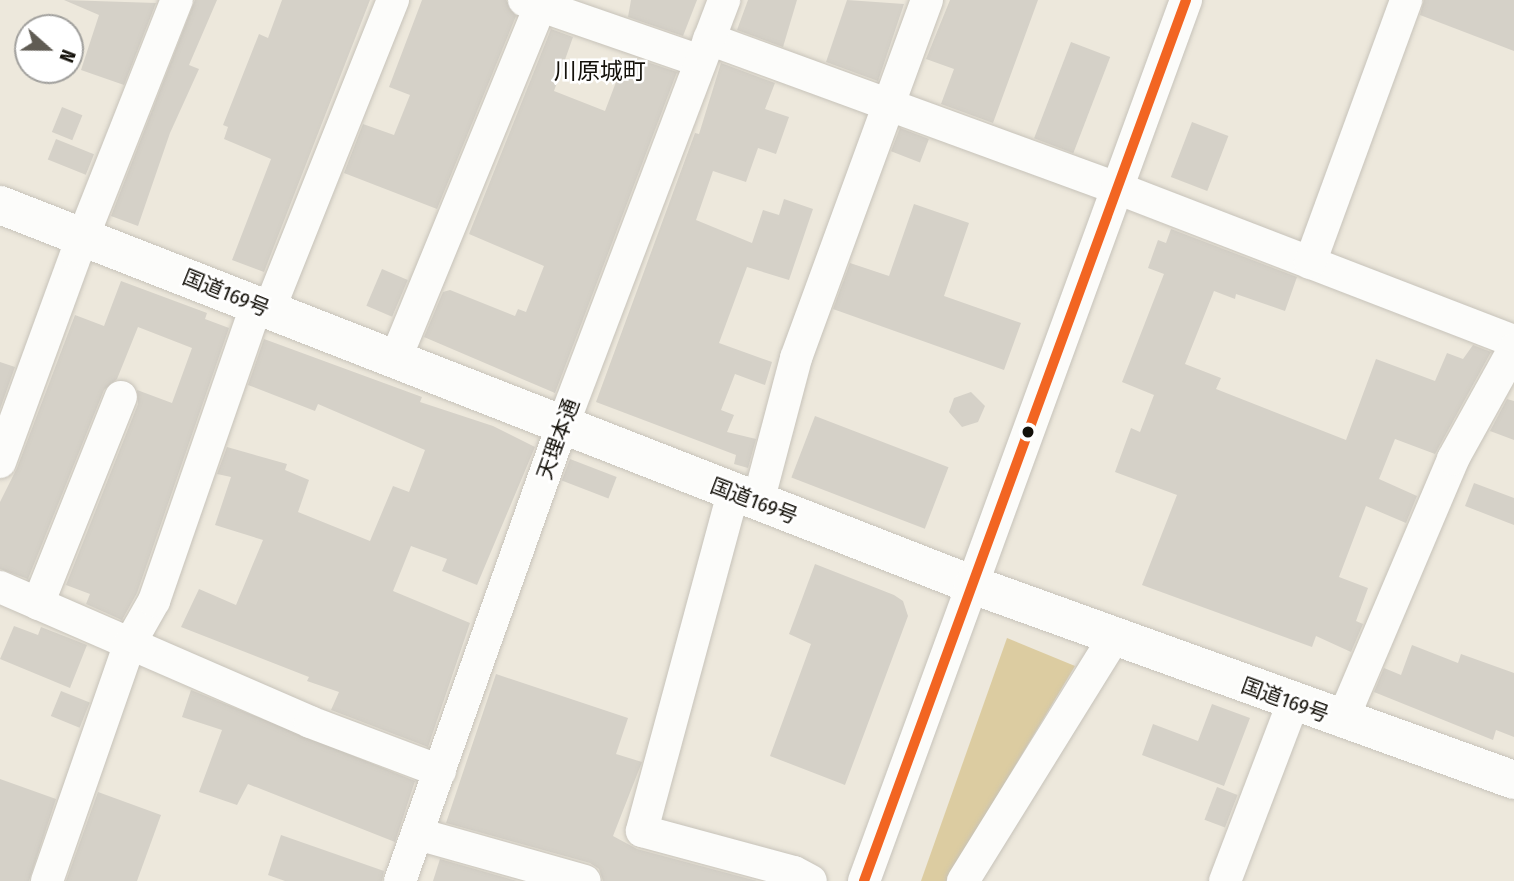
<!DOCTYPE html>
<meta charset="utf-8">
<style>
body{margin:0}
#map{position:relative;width:1514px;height:881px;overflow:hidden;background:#ede8dc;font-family:"Fira Sans Condensed","Noto Sans JP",sans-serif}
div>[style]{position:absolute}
.water>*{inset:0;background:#dccca1}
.building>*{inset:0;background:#d5d1c8;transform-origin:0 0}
.roads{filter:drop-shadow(0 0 2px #c7c3ba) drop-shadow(0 0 2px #c7c3ba)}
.minor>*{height:32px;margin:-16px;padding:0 16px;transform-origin:16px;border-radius:16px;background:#fcfcfa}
.highway>*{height:38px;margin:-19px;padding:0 19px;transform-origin:19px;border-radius:19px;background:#fcfcfa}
.bus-1>*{height:10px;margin:-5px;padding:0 5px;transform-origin:5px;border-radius:5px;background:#f26522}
.dots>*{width:19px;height:19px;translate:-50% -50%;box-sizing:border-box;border:4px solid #fff;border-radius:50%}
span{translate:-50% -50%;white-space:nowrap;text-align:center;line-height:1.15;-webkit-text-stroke:5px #fff;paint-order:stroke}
.street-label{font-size:21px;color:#14110a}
.neighbourhood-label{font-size:23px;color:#14110a}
.north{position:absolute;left:14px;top:14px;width:70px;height:70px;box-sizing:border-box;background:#fff;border:2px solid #a1a09d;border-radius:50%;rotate:111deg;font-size:19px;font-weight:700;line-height:28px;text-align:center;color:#14110a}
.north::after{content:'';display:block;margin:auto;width:24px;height:32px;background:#605c54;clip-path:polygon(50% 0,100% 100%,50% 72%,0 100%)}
</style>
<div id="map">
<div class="water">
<div style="clip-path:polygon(1007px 638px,1075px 666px,946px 881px,921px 881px)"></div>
</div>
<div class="building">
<div style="clip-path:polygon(64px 0,156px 3px,124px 85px,81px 70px,99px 15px)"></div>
<div style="clip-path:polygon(195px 0,217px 0,189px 65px,199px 69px,170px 133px,138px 226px,111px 216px)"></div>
<div style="clip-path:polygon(282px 0,370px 0,264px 272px,232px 260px,271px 159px,224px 139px,228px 127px,223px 125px,259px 34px,268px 38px)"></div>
<div style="clip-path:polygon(422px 0,506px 0,516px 16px,437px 209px,344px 173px,363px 124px,394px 135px,410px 95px,389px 87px)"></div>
<div style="clip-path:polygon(631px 0,697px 0,683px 36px,628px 17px)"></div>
<div style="clip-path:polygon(748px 0,797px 0,783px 47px,737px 30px)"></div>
<div style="clip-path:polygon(847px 0,904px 4px,878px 81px,826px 62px)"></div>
<div style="clip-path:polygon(950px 0,1038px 0,993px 123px,941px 104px,954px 69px,926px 59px)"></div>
<div style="clip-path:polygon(1424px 0,1514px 0,1514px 51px,1420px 15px)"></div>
<div style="clip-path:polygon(551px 29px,573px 37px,554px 91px,605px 111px,624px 61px,633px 65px,635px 58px,677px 72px,555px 393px,424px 337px,443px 292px,450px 290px,515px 316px,518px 309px,526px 312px,544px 266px,469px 234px)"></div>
<div style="left:1071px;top:42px;width:42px;height:103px;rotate:21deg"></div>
<div style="clip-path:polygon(721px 63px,775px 83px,765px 109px,789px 117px,776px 154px,758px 148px,746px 182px,713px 171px,696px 220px,752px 243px,763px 210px,779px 215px,784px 199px,813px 209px,789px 280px,747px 267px,719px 343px,772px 362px,765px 385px,735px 374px,721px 410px,734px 415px,727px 432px,756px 439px,748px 468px,734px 464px,736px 455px,596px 402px,695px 133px,699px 134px)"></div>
<div style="left:62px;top:107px;width:22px;height:27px;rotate:22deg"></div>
<div style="left:1192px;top:122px;width:39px;height:59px;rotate:21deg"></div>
<div style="left:900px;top:128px;width:31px;height:25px;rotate:21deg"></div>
<div style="left:56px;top:139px;width:41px;height:22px;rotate:22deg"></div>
<div style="clip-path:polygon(914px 204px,969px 223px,944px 296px,1021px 323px,1004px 370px,833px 309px,850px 263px,889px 276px)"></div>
<div style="clip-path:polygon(1171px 229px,1297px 277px,1285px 311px,1236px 294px,1235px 299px,1214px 291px,1185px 364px,1221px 378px,1216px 389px,1346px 440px,1376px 359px,1435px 381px,1447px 353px,1463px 359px,1473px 345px,1491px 352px,1435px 454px,1395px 439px,1379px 479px,1417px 496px,1406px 523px,1366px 506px,1339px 577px,1368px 588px,1356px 621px,1363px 624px,1351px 652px,1316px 636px,1312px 647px,1142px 585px,1177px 495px,1115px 472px,1131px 428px,1140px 432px,1154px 395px,1122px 382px,1164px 274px,1148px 268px,1158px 240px,1166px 243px)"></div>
<div style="left:382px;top:269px;width:28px;height:40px;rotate:23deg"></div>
<div style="clip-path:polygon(121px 281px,207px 313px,205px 319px,229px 328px,137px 593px,122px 620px,86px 604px,90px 594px,66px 585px,138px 404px,137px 390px,172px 403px,192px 348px,138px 327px,117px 379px,104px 390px,28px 579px,0 569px,0 502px,17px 468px,75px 315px,104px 326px)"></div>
<div style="clip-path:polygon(264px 339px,422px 397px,420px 402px,493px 426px,535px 447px,477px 585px,442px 571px,447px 559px,411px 546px,393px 591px,470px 623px,428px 747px,331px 710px,339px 692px,307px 681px,309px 677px,181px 627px,199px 589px,236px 605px,263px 540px,215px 525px,231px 477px,217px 474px,227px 447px,287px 464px,285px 470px,309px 480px,298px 512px,370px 541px,393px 486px,409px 492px,425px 450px,318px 404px,315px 411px,248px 385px)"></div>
<div style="clip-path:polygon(0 362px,15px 367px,0 409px)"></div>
<div style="clip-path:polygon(971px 392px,985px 406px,978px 422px,962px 427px,949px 412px,954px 398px)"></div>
<div style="clip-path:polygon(1507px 399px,1514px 401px,1514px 440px,1490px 431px)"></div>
<div style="left:815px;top:416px;width:143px;height:66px;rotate:21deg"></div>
<div style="left:570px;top:459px;width:50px;height:23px;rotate:21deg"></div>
<div style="clip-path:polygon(1474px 483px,1514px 498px,1514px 525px,1465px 506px)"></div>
<div style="clip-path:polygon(815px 564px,894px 595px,903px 601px,908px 616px,845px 785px,770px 756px,811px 644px,789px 634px)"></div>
<div style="clip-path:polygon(14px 626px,38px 635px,41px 627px,87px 645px,70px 688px,0 659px)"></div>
<div style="clip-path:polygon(1412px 645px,1458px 663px,1461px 654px,1514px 673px,1514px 737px,1496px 730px,1493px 740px,1374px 692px,1384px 668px,1401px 675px)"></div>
<div style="clip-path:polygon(496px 674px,628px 718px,616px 754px,642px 762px,613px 836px,637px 849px,757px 881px,603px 881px,599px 869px,590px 863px,446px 823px)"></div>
<div style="clip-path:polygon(191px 690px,415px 781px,395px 842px,248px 784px,237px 805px,199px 792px,222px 730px,182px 717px)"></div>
<div style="left:61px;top:691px;width:31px;height:27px;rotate:22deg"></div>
<div style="clip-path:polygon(1212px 704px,1250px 718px,1224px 786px,1142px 755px,1153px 724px,1198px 741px)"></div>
<div style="clip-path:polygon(0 779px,56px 799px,29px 881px,0 881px)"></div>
<div style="left:1217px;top:787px;width:22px;height:35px;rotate:21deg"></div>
<div style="clip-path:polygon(98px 792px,161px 815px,137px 881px,66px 881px)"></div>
<div style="clip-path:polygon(281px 835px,384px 871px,382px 881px,285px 881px,268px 875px)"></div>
<div style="clip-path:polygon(440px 859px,517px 881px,433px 881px)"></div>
</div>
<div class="roads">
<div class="minor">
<div style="left:524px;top:0;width:186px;rotate:19.1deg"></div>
<div style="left:709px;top:39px;width:434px;rotate:20.1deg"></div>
<div style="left:1117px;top:188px;width:425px;rotate:21.1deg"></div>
<div style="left:1310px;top:263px;width:280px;rotate:-69.9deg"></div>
<div style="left:269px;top:310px;width:334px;rotate:-68.2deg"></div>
<div style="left:395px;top:360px;width:389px;rotate:-67.7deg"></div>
<div style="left:0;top:462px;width:224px;rotate:-69.9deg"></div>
<div style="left:77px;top:252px;width:271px;rotate:-68.4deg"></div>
<div style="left:733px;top:493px;width:350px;rotate:105.1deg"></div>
<div style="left:642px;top:831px;width:157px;rotate:15.1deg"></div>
<div style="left:794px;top:872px;width:19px;rotate:28deg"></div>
<div style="left:758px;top:502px;width:149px;rotate:-75.2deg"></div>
<div style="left:796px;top:358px;width:381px;rotate:-69.9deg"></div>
<div style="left:0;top:587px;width:338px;rotate:23.5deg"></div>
<div style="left:310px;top:722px;width:139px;rotate:20.7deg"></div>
<div style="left:38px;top:604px;width:223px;rotate:-68.2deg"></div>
<div style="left:1342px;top:721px;width:285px;rotate:-67deg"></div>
<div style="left:1453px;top:459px;width:126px;rotate:-61deg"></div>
<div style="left:418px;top:834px;width:173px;rotate:15.7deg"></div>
<div style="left:47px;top:881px;width:250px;rotate:-70.8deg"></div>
<div style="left:129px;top:645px;width:51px;rotate:-60.4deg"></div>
<div style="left:154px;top:601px;width:312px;rotate:-70.9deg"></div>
<div style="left:400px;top:881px;width:482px;rotate:-70.4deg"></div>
<div style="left:562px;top:427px;width:457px;rotate:-69.2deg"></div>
<div style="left:864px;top:881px;width:938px;rotate:-69.92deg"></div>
<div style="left:963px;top:881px;width:287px;rotate:-58.2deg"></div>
<div style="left:1225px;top:881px;width:191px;rotate:-69.1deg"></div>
</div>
<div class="highway">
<div style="left:0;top:205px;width:1045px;rotate:21.33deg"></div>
<div style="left:973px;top:585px;width:575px;rotate:19.82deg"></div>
</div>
</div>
<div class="bus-1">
<div style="left:864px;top:881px;width:938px;rotate:-69.92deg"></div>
</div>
<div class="dots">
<div style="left:1028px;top:432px;background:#14110a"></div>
</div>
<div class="street-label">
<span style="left:226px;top:293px;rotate:22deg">国道169号</span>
<span style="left:558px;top:439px;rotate:-70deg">天理本通</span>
<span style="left:754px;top:501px;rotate:21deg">国道169号</span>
<span style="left:1285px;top:700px;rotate:20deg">国道169号</span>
</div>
<div class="neighbourhood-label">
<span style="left:600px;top:71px">川原城町</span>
</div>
<div class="north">N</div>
</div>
